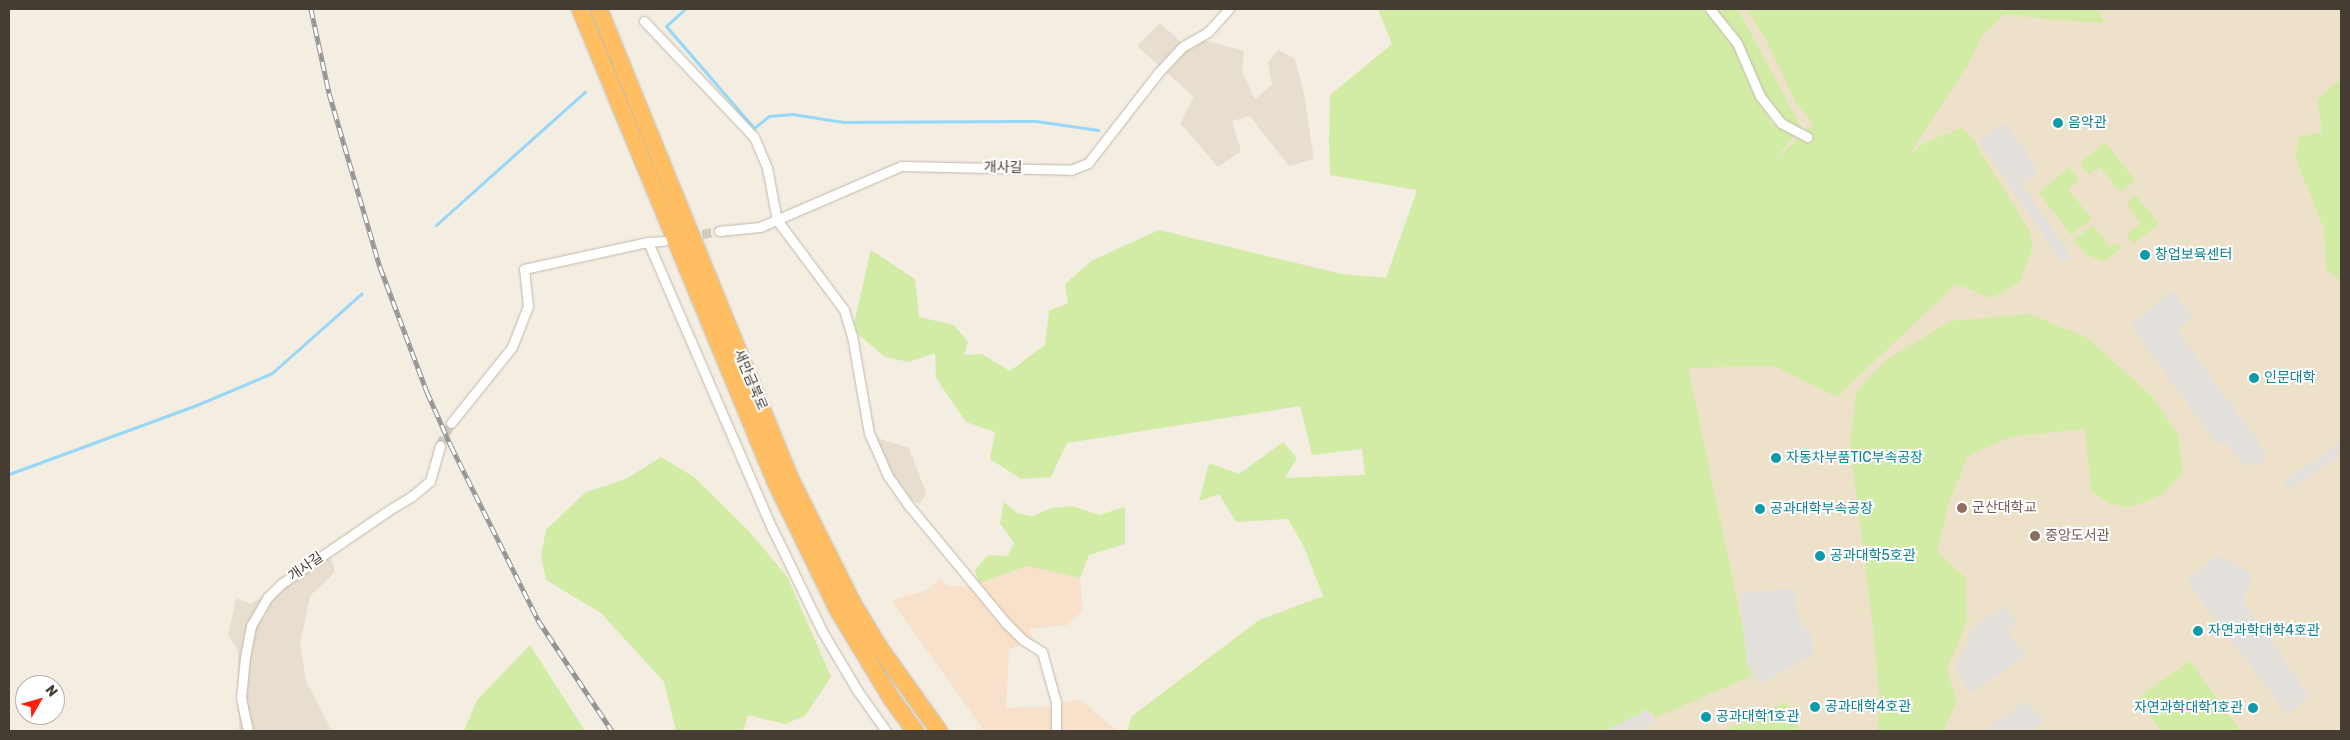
<!DOCTYPE html>
<meta charset="utf-8">
<style>
body{margin:0}
#map{position:relative;width:2350px;height:740px;overflow:hidden;background:#f3ede2;font-family:Rubik,"Noto Sans KR",sans-serif}
div>[style]{position:absolute}
.residential>*{inset:0;background:#e8decf}
.commercial>*{inset:0;background:#f8e1ca}
.education>*{inset:0;background:#eee1ca}
.green>*{inset:0;background:#d2eca6}
.parking>*{inset:0;background:#e3dfdb}
.stream>*{height:3px;margin:-1.5px;padding:0 1.5px;transform-origin:1.5px;border-radius:1.5px;background:#97d7f7}
.street-tunnel>*{height:9px;margin-top:-4.5px;transform-origin:0;background:repeating-linear-gradient(90deg,#d0cabf 0 9px,transparent 0 13.5px)}
.roads{filter:drop-shadow(0 0 1px #c2b7a7) drop-shadow(0 0 1px #c2b7a7)}
.street>*{height:9px;margin:-4.5px;padding:0 4.5px;transform-origin:4.5px;border-radius:4.5px;background:#fff}
.highway>*{height:16px;margin:-8px;padding:0 8px;transform-origin:8px;border-radius:8px;background:#ffbe61}
.rail>*{height:5px;margin-top:-2.5px;transform-origin:0;background:repeating-linear-gradient(90deg,#fff 0 9px,#949494 0 18px);box-sizing:border-box;border-block:1px solid #949494}
.dots>*{width:14px;height:14px;translate:-50% -50%;box-sizing:border-box;border:2px solid #fff;border-radius:50%}
span{translate:-50% -50%;white-space:nowrap;text-align:center;line-height:1.15;-webkit-text-stroke:4px #fff;paint-order:stroke}
.culture-label{font-size:14px;color:#0d838f}
.left{translate:0 -50%;text-align:left}
.right{translate:-100% -50%;text-align:right}
.street-label{font-size:14px;color:#453c32}
.education-label{font-size:14px;color:#785e54}
.frame{position:absolute;inset:0;border:10px solid #453c32;pointer-events:none}
.north{position:absolute;left:15px;top:675px;width:50px;height:50px;box-sizing:border-box;background:#fff;border:1px solid #b5b1ad;border-radius:50%;rotate:52deg;font-size:14px;font-weight:700;line-height:20px;text-align:center;color:#453c32}
.north::after{content:'';display:block;margin:auto;width:18px;height:22px;background:#ff1f0d;clip-path:polygon(50% 0,100% 100%,50% 72%,0 100%)}
</style>
<div id="map">
<div class="residential">
<div style="clip-path:polygon(1160px 23px,1190px 50px,1204px 40px,1244px 51px,1242px 72px,1255px 99px,1272px 85px,1268px 63px,1278px 50px,1295px 59px,1304px 94px,1314px 159px,1289px 166px,1250px 116px,1232px 121px,1241px 151px,1218px 167px,1180px 123px,1194px 97px,1137px 46px)"></div>
<div style="clip-path:polygon(877px 438px,909px 448px,926px 493px,920px 504px,913px 501px,896px 479px,883px 456px)"></div>
<div style="clip-path:polygon(331px 557px,335px 572px,310px 596px,300px 643px,306px 681px,332px 731px,239px 731px,238px 651px,228px 635px,236px 598px,250px 604px)"></div>
</div>
<div class="commercial">
<div style="clip-path:polygon(1027px 566px,1080px 578px,1083px 611px,1067px 625px,1029px 629px,1034px 641px,1009px 649px,1006px 708px,1050px 706px,1080px 699px,1117px 731px,984px 731px,891px 600px,925px 591px,941px 579px,947px 586px,970px 586px)"></div>
</div>
<div class="education">
<div style="clip-path:polygon(1738px 9px,2341px 9px,2341px 731px,1533px 731px,1768px 168px,1801px 129px)"></div>
</div>
<div class="green">
<div style="clip-path:polygon(1378px 9px,1705px 9px,1737px 52px,1753px 93px,1773px 123px,1795px 136px,1773px 162px,1813px 124px,1796px 103px,1764px 36px,1746px 9px,2097px 9px,2105px 23px,2046px 19px,2005px 14px,1982px 36px,1970px 61px,1909px 155px,1926px 142px,1962px 128px,1971px 136px,2030px 231px,2033px 248px,2019px 283px,1991px 298px,1956px 284px,1837px 397px,1774px 366px,1688px 368px,1753px 675px,1656px 718px,1648px 709px,1605px 731px,1127px 731px,1132px 716px,1259px 620px,1323px 596px,1304px 547px,1288px 519px,1236px 522px,1219px 494px,1199px 501px,1209px 463px,1239px 474px,1283px 442px,1297px 458px,1285px 478px,1365px 475px,1362px 449px,1312px 455px,1300px 406px,1067px 443px,1051px 477px,1021px 479px,990px 459px,995px 432px,966px 422px,936px 378px,935px 353px,909px 362px,885px 357px,857px 333px,854px 323px,871px 250px,915px 279px,919px 317px,954px 325px,968px 342px,964px 355px,982px 354px,1010px 371px,1045px 345px,1049px 311px,1068px 303px,1065px 284px,1091px 261px,1159px 230px,1342px 274px,1386px 278px,1417px 190px,1330px 175px,1329px 141px,1330px 95px,1392px 44px)"></div>
<div style="clip-path:polygon(1714px 9px,1738px 9px,1802px 129px,1798px 129px,1780px 116px,1764px 94px)"></div>
<div style="clip-path:polygon(2341px 81px,2340px 172px,2341px 281px,2326px 269px,2324px 229px,2295px 157px,2299px 137px,2322px 132px,2317px 100px,2336px 82px)"></div>
<div style="clip-path:polygon(2106px 142px,2135px 181px,2120px 192px,2100px 167px,2089px 175px,2080px 163px)"></div>
<div style="clip-path:polygon(2069px 167px,2079px 180px,2068px 189px,2092px 219px,2071px 235px,2039px 193px)"></div>
<div style="clip-path:polygon(2136px 195px,2159px 224px,2133px 244px,2126px 235px,2141px 223px,2126px 203px)"></div>
<div style="clip-path:polygon(2093px 225px,2110px 247px,2118px 242px,2122px 247px,2104px 262px,2085px 254px,2074px 240px)"></div>
<div style="clip-path:polygon(2028px 314px,2086px 337px,2152px 396px,2178px 435px,2183px 473px,2162px 495px,2131px 507px,2110px 504px,2091px 491px,2085px 429px,2013px 436px,1968px 456px,1948px 505px,1937px 552px,1966px 578px,1967px 622px,1947px 670px,1957px 702px,1943px 731px,1877px 731px,1880px 705px,1872px 618px,1850px 446px,1856px 392px,1886px 360px,1951px 321px)"></div>
<div style="clip-path:polygon(661px 457px,694px 477px,749px 531px,788px 578px,831px 677px,805px 716px,785px 724px,748px 715px,743px 731px,676px 731px,664px 682px,601px 613px,546px 580px,541px 555px,546px 530px,586px 492px,626px 479px)"></div>
<div style="clip-path:polygon(1004px 502px,1017px 513px,1033px 516px,1051px 508px,1072px 506px,1099px 515px,1125px 507px,1125px 544px,1089px 555px,1080px 578px,1027px 566px,979px 583px,975px 570px,988px 555px,1008px 556px,1014px 543px,1000px 523px)"></div>
<div style="clip-path:polygon(530px 645px,585px 731px,464px 731px,477px 700px)"></div>
<div style="clip-path:polygon(2190px 661px,2241px 731px,2161px 731px,2138px 698px)"></div>
<div style="clip-path:polygon(1786px 702px,1800px 731px,1724px 731px)"></div>
</div>
<div class="parking">
<div style="clip-path:polygon(2001px 125px,2008px 126px,2039px 172px,2022px 184px,2071px 257px,2062px 263px,1978px 140px)"></div>
<div style="clip-path:polygon(2173px 291px,2192px 317px,2177px 331px,2266px 452px,2261px 463px,2244px 465px,2225px 441px,2218px 446px,2130px 325px)"></div>
<div style="clip-path:polygon(2341px 442px,2341px 454px,2290px 490px,2282px 482px)"></div>
<div style="clip-path:polygon(2217px 555px,2253px 574px,2243px 601px,2310px 697px,2287px 714px,2186px 581px)"></div>
<div style="clip-path:polygon(1793px 588px,1800px 624px,1810px 632px,1814px 655px,1759px 684px,1747px 664px,1739px 594px)"></div>
<div style="clip-path:polygon(2003px 606px,2017px 624px,2008px 631px,2026px 657px,1970px 693px,1954px 664px,1970px 640px,1968px 631px)"></div>
<div style="clip-path:polygon(2027px 701px,2044px 722px,2032px 731px,1984px 731px)"></div>
<div style="clip-path:polygon(1648px 710px,1654px 724px,1645px 727px,1646px 731px,1605px 731px)"></div>
</div>
<div class="stream">
<div style="left:685px;top:9px;width:25px;rotate:138deg"></div>
<div style="left:666px;top:26px;width:135px;rotate:49.2deg"></div>
<div style="left:754px;top:128px;width:19px;rotate:-39deg"></div>
<div style="left:769px;top:116px;width:23px;rotate:-5deg"></div>
<div style="left:792px;top:114px;width:52px;rotate:8.9deg"></div>
<div style="left:843px;top:122px;width:193px;rotate:-0.3deg"></div>
<div style="left:1036px;top:121px;width:63px;rotate:8.3deg"></div>
<div style="left:436px;top:225px;width:200px;rotate:-41.8deg"></div>
<div style="left:9px;top:474px;width:202px;rotate:-20.2deg"></div>
<div style="left:199px;top:404px;width:79px;rotate:-23deg"></div>
<div style="left:272px;top:373px;width:120px;rotate:-41.6deg"></div>
</div>
<div class="street-tunnel">
<div style="left:689px;top:236px;width:30px;rotate:-9deg"></div>
<div style="left:440px;top:445px;width:25px;rotate:-63deg"></div>
</div>
<div class="roads">
<div class="street">
<div style="left:1710px;top:9px;width:43px;rotate:51.5deg"></div>
<div style="left:1737px;top:43px;width:58px;rotate:66.5deg"></div>
<div style="left:1760px;top:96px;width:34px;rotate:52deg"></div>
<div style="left:1781px;top:123px;width:30px;rotate:28deg"></div>
<div style="left:644px;top:21px;width:160px;rotate:46.5deg"></div>
<div style="left:754px;top:137px;width:34px;rotate:67deg"></div>
<div style="left:767px;top:168px;width:53px;rotate:79.1deg"></div>
<div style="left:777px;top:220px;width:112px;rotate:53.3deg"></div>
<div style="left:844px;top:310px;width:27px;rotate:73deg"></div>
<div style="left:852px;top:336px;width:98px;rotate:80.1deg"></div>
<div style="left:869px;top:433px;width:47px;rotate:66.2deg"></div>
<div style="left:888px;top:476px;width:38px;rotate:55deg"></div>
<div style="left:910px;top:507px;width:149px;rotate:50.4deg"></div>
<div style="left:1005px;top:622px;width:25px;rotate:45deg"></div>
<div style="left:1023px;top:640px;width:22px;rotate:32deg"></div>
<div style="left:1042px;top:652px;width:52px;rotate:74.4deg"></div>
<div style="left:1056px;top:702px;width:29px;rotate:90deg"></div>
<div style="left:719px;top:231px;width:41px;rotate:-5.6deg"></div>
<div style="left:760px;top:227px;width:154px;rotate:-23.4deg"></div>
<div style="left:901px;top:166px;width:170px;rotate:1.3deg"></div>
<div style="left:1071px;top:170px;width:18px;rotate:-22deg"></div>
<div style="left:1088px;top:163px;width:114px;rotate:-52.1deg"></div>
<div style="left:1158px;top:73px;width:35px;rotate:-47deg"></div>
<div style="left:1182px;top:47px;width:30px;rotate:-30deg"></div>
<div style="left:1208px;top:32px;width:31px;rotate:-48deg"></div>
<div style="left:648px;top:242px;width:312px;rotate:66.6deg"></div>
<div style="left:772px;top:528px;width:114px;rotate:64.1deg"></div>
<div style="left:822px;top:631px;width:69px;rotate:59.3deg"></div>
<div style="left:857px;top:690px;width:50px;rotate:54.7deg"></div>
<div style="left:451px;top:423px;width:97px;rotate:-51.2deg"></div>
<div style="left:512px;top:347px;width:44px;rotate:-68.7deg"></div>
<div style="left:528px;top:306px;width:37px;rotate:-96deg"></div>
<div style="left:524px;top:269px;width:127px;rotate:-12.3deg"></div>
<div style="left:648px;top:242px;width:16px;rotate:-4deg"></div>
<div style="left:248px;top:731px;width:34px;rotate:-102deg"></div>
<div style="left:241px;top:698px;width:41px;rotate:-84.4deg"></div>
<div style="left:245px;top:657px;width:32px;rotate:-79deg"></div>
<div style="left:251px;top:626px;width:34px;rotate:-60deg"></div>
<div style="left:268px;top:597px;width:18px;rotate:-45deg"></div>
<div style="left:281px;top:584px;width:131px;rotate:-34.4deg"></div>
<div style="left:389px;top:510px;width:26px;rotate:-31deg"></div>
<div style="left:411px;top:497px;width:25px;rotate:-40deg"></div>
<div style="left:430px;top:481px;width:37px;rotate:-74deg"></div>
</div>
<div class="highway">
<div style="left:580px;top:9px;width:513px;rotate:67.53deg"></div>
<div style="left:776px;top:483px;width:141px;rotate:64deg"></div>
<div style="left:838px;top:610px;width:103px;rotate:58.9deg"></div>
<div style="left:891px;top:698px;width:41px;rotate:54deg"></div>
<div style="left:599px;top:9px;width:506px;rotate:67.84deg"></div>
<div style="left:790px;top:478px;width:139px;rotate:63.4deg"></div>
<div style="left:852px;top:602px;width:52px;rotate:59deg"></div>
<div style="left:879px;top:647px;width:103px;rotate:54.5deg"></div>
</div>
</div>
<div class="rail">
<div style="left:311px;top:9px;width:86px;rotate:77.9deg"></div>
<div style="left:329px;top:93px;width:181px;rotate:73.7deg"></div>
<div style="left:380px;top:267px;width:134px;rotate:69.4deg"></div>
<div style="left:427px;top:392px;width:59px;rotate:66deg"></div>
<div style="left:451px;top:446px;width:195px;rotate:63.4deg"></div>
<div style="left:538px;top:620px;width:133px;rotate:56.3deg"></div>
</div>
<div class="dots">
<div style="left:2058px;top:123px;background:#0f9aa8"></div>
<div style="left:2145px;top:255px;background:#0f9aa8"></div>
<div style="left:2254px;top:378px;background:#0f9aa8"></div>
<div style="left:1776px;top:458px;background:#0f9aa8"></div>
<div style="left:1962px;top:508px;background:#8d6e63"></div>
<div style="left:1760px;top:509px;background:#0f9aa8"></div>
<div style="left:2035px;top:536px;background:#8d6e63"></div>
<div style="left:1820px;top:556px;background:#0f9aa8"></div>
<div style="left:2198px;top:631px;background:#0f9aa8"></div>
<div style="left:1815px;top:707px;background:#0f9aa8"></div>
<div style="left:2253px;top:708px;background:#0f9aa8"></div>
<div style="left:1706px;top:717px;background:#0f9aa8"></div>
</div>
<div class="culture-label">
<span class="left" style="left:2068px;top:123px">음악관</span>
<span class="left" style="left:2155px;top:255px">창업보육센터</span>
<span class="left" style="left:2264px;top:378px">인문대학</span>
<span class="left" style="left:1786px;top:458px">자동차부품TIC부속공장</span>
<span class="left" style="left:1770px;top:509px">공과대학부속공장</span>
<span class="left" style="left:1830px;top:556px">공과대학5호관</span>
<span class="left" style="left:2208px;top:631px">자연과학대학4호관</span>
<span class="left" style="left:1825px;top:707px">공과대학4호관</span>
<span class="right" style="left:2243px;top:708px">자연과학대학1호관</span>
<span class="left" style="left:1716px;top:717px">공과대학1호관</span>
</div>
<div class="street-label">
<span style="left:1003px;top:168px;rotate:1deg">개사길</span>
<span style="left:750px;top:380px;rotate:67deg">새만금북로</span>
<span style="left:306px;top:567px;rotate:-35deg">개사길</span>
</div>
<div class="education-label">
<span class="left" style="left:1972px;top:508px">군산대학교</span>
<span class="left" style="left:2045px;top:536px">중앙도서관</span>
</div>
<div class="frame"></div>
<div class="north">N</div>
</div>
